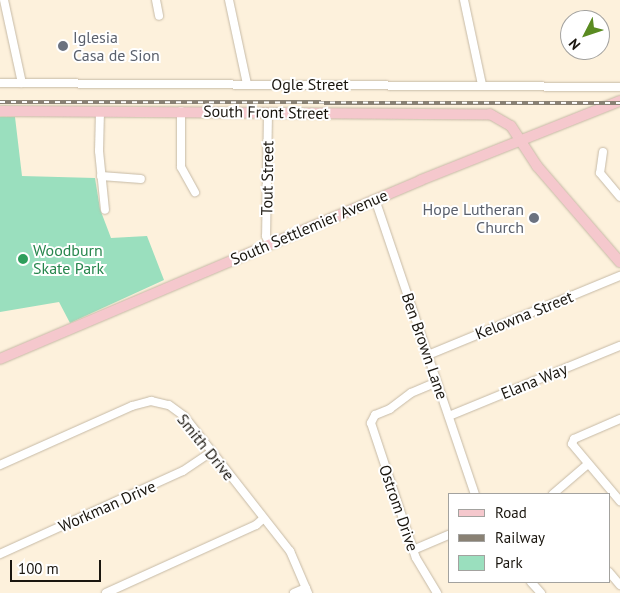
<!DOCTYPE html>
<style>
body{margin:0}
#map{position:relative;width:620px;height:593px;overflow:hidden;background:#fdf1dc;font-family:"PT Sans",sans-serif}
div>[style]{position:absolute}
.green>*{inset:0;background:#9adfbe}
.roads{filter:drop-shadow(0 0 1px #c6baa6) drop-shadow(0 0 1px #c6baa6)}
.minor>*{height:8px;margin:-4px;padding:0 4px;transform-origin:4px;border-radius:4px;background:#fff}
.major>*{height:10px;margin:-5px;padding:0 5px;transform-origin:5px;border-radius:5px;background:#f5c8cd}
.rail>*{height:4px;margin-top:-2px;transform-origin:0;background:repeating-linear-gradient(90deg,#fff 0 5.5px,#898174 0 11px);box-sizing:border-box;border-block:1px solid #898174}
.dots>*{width:14px;height:14px;translate:-50% -50%;box-sizing:border-box;border:2px solid #fff;border-radius:50%}
span{translate:-50% -50%;white-space:nowrap;text-align:center;line-height:1.15;-webkit-text-stroke:4px #fff;paint-order:stroke}
.worship-label{font-size:16px;color:#5b616d}
.left{translate:0 -50%;text-align:left}
.right{translate:-100% -50%;text-align:right}
.street-label{font-size:16px;color:#1a160f}
.leisure-label{font-size:16px;color:#27864d}
.legend{position:absolute;left:448px;top:493px;width:162px;height:90px;box-sizing:border-box;background:#fff;border:1px solid #a3a29f;margin:0;padding:6px 9px;list-style:none;font-size:15px;color:#1a160f}
.legend li{display:flex;align-items:center;gap:10px;height:25px}
.legend b{width:25px;border:1px solid #a3a29f}
.north{position:absolute;left:560px;top:10px;width:50px;height:50px;box-sizing:border-box;background:#fff;border:1px solid #a3a29f;border-radius:50%;rotate:229deg;font-size:14px;font-weight:700;line-height:20px;text-align:center;color:#1a160f}
.north::after{content:'';display:block;margin:auto;width:18px;height:22px;background:#5a8b21;clip-path:polygon(50% 0,100% 100%,50% 72%,0 100%)}
.scale{position:absolute;left:10px;top:560px;width:91px;height:22px;box-sizing:border-box;border:2px solid #1a160f;border-top:0;padding-left:6px;font-size:15px;line-height:18px;white-space:nowrap;color:#1a160f;-webkit-text-stroke:4px #fff;paint-order:stroke}
</style>
<div id="map">
<div class="green">
<div style="clip-path:polygon(0 117px,15px 117px,22px 176px,95px 178px,100px 209px,111px 238px,147px 236px,164px 280px,70px 323px,59px 302px,0 312px)"></div>
</div>
<div class="roads">
<div class="minor">
<div style="left:4px;top:0;width:85px;rotate:77.8deg"></div>
<div style="left:156px;top:0;width:16px;rotate:79deg"></div>
<div style="left:229px;top:0;width:86px;rotate:77.9deg"></div>
<div style="left:464px;top:0;width:87px;rotate:78deg"></div>
<div style="left:0;top:83px;width:620px;rotate:0.37deg"></div>
<div style="left:100px;top:111px;width:40px;rotate:91.4deg"></div>
<div style="left:99px;top:151px;width:59px;rotate:84.2deg"></div>
<div style="left:181px;top:111px;width:56px;rotate:90deg"></div>
<div style="left:181px;top:167px;width:29px;rotate:61deg"></div>
<div style="left:268px;top:113px;width:123px;rotate:90.9deg"></div>
<div style="left:266px;top:236px;width:8px;rotate:67deg"></div>
<div style="left:603px;top:152px;width:21px;rotate:98deg"></div>
<div style="left:600px;top:173px;width:31px;rotate:50deg"></div>
<div style="left:101px;top:176px;width:40px;rotate:4.3deg"></div>
<div style="left:375px;top:199px;width:311px;rotate:71.3deg"></div>
<div style="left:428px;top:355px;width:208px;rotate:-22.4deg"></div>
<div style="left:437px;top:382px;width:28px;rotate:157deg"></div>
<div style="left:411px;top:393px;width:26px;rotate:143deg"></div>
<div style="left:390px;top:409px;width:16px;rotate:158deg"></div>
<div style="left:375px;top:415px;width:9px;rotate:117deg"></div>
<div style="left:371px;top:423px;width:142px;rotate:71.6deg"></div>
<div style="left:416px;top:558px;width:41px;rotate:59deg"></div>
<div style="left:449px;top:416px;width:185px;rotate:-22.3deg"></div>
<div style="left:620px;top:419px;width:50px;rotate:156.5deg"></div>
<div style="left:574px;top:439px;width:5px;rotate:112deg"></div>
<div style="left:572px;top:444px;width:75px;rotate:49.9deg"></div>
<div style="left:0;top:465px;width:145px;rotate:-24.1deg"></div>
<div style="left:132px;top:406px;width:20px;rotate:-15deg"></div>
<div style="left:151px;top:401px;width:18px;rotate:13deg"></div>
<div style="left:169px;top:405px;width:19px;rotate:36deg"></div>
<div style="left:184px;top:416px;width:172px;rotate:51.9deg"></div>
<div style="left:290px;top:551px;width:46px;rotate:66.8deg"></div>
<div style="left:553px;top:494px;width:46px;rotate:-40.6deg"></div>
<div style="left:413px;top:550px;width:39px;rotate:-23deg"></div>
<div style="left:0;top:554px;width:201px;rotate:-24.4deg"></div>
<div style="left:183px;top:471px;width:34px;rotate:-34deg"></div>
<div style="left:609px;top:572px;width:17px;rotate:50deg"></div>
<div style="left:531px;top:582px;width:15px;rotate:48deg"></div>
<div style="left:106px;top:593px;width:165px;rotate:-24.4deg"></div>
<div style="left:256px;top:525px;width:9px;rotate:-41deg"></div>
<div style="left:294px;top:593px;width:13px;rotate:-23deg"></div>
</div>
<div class="major">
<div style="left:0;top:111px;width:490px;rotate:0.4deg"></div>
<div style="left:490px;top:114px;width:24px;rotate:30deg"></div>
<div style="left:511px;top:126px;width:48px;rotate:57deg"></div>
<div style="left:537px;top:166px;width:127px;rotate:49.2deg"></div>
<div style="left:0;top:359px;width:457px;rotate:-23deg"></div>
<div style="left:421px;top:180px;width:214px;rotate:-21.7deg"></div>
</div>
</div>
<div class="rail">
<div style="left:0;top:102px;width:620px;rotate:0.09deg"></div>
</div>
<div class="dots">
<div style="left:63px;top:46px;background:#6b7280"></div>
<div style="left:534px;top:218px;background:#6b7280"></div>
<div style="left:23px;top:259px;background:#2e9e5b"></div>
</div>
<div class="worship-label">
<span class="left" style="left:73px;top:46px">Iglesia<br>Casa de Sion</span>
<span class="right" style="left:524px;top:218px">Hope Lutheran<br>Church</span>
</div>
<div class="street-label">
<span style="left:310px;top:84px">Ogle Street</span>
<span style="left:266px;top:112px;rotate:1deg">South Front Street</span>
<span style="left:267px;top:178px;rotate:-89deg">Tout Street</span>
<span style="left:309px;top:227px;rotate:-23deg">South Settlemier Avenue</span>
<span style="left:524px;top:315px;rotate:-22deg">Kelowna Street</span>
<span style="left:425px;top:346px;rotate:71deg">Ben Brown Lane</span>
<span style="left:534px;top:381px;rotate:-22deg">Elana Way</span>
<span style="left:206px;top:447px;rotate:51deg">Smith Drive</span>
<span style="left:107px;top:506px;rotate:-24deg">Workman Drive</span>
<span style="left:399px;top:508px;rotate:71deg">Ostrom Drive</span>
</div>
<div class="leisure-label">
<span class="left" style="left:33px;top:259px">Woodburn<br>Skate Park</span>
</div>
<ul class="legend">
<li><b style="height:6px;background:#f5c8cd"></b>Road</li>
<li><b style="height:6px;background:#898174"></b>Railway</li>
<li><b style="height:14px;background:#9adfbe"></b>Park</li>
</ul>
<div class="north">N</div>
<div class="scale">100 m</div>
</div>
